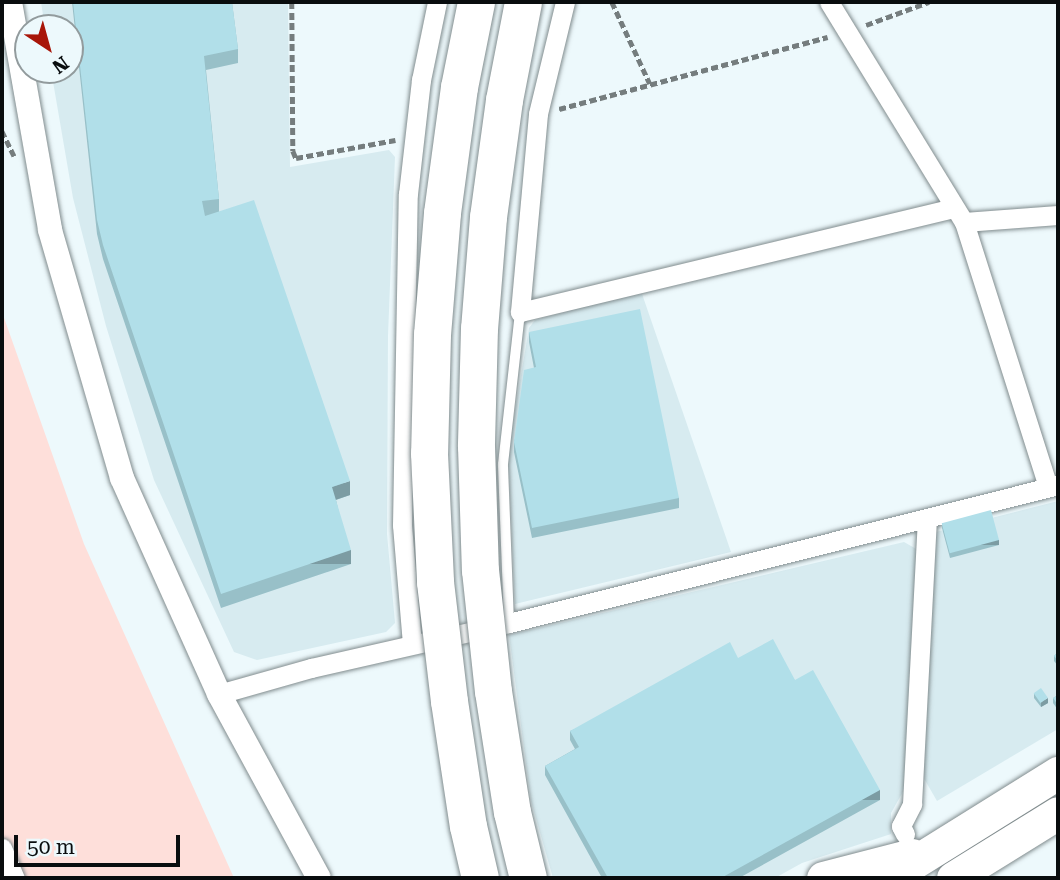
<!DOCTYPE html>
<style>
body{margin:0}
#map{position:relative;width:1060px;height:880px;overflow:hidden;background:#edf9fc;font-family:"Roboto Serif",serif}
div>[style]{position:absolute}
.built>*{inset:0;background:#d7ebf0}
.green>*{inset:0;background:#fedfda}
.path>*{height:4.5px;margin-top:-2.25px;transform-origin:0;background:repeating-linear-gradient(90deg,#757d7e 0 7px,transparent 0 10.5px)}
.roads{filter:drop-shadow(0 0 2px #818c8e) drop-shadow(0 0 2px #818c8e)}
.service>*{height:10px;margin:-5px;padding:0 5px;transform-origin:5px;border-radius:5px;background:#fff}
.minor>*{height:19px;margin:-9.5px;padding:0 9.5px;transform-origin:9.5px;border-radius:9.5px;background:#fff}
.tertiary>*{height:24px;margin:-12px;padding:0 12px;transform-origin:12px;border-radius:12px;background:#fff}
.trunk>*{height:33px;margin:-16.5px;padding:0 16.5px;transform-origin:16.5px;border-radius:16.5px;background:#fff}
.bridges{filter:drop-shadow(0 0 2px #818c8e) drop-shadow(0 0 2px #818c8e)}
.motorway-bridge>*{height:37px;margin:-18.5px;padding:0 18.5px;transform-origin:18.5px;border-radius:18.5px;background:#fff}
.wall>*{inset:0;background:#98c0c8}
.shaded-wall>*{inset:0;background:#7c9ca3;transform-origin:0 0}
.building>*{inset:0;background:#b1dfe9;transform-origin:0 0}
span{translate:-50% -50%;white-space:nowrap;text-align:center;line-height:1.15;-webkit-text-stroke:6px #edf9fc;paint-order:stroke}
.frame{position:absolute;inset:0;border:4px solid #090d0e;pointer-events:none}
.north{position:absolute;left:14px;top:14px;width:70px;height:70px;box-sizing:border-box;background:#edf9fc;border:2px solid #929b9d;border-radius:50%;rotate:144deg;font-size:19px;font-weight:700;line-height:28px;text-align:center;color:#090d0e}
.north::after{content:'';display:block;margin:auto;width:24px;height:32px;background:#a81609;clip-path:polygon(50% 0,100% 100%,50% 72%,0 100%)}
.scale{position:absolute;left:14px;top:835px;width:166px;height:32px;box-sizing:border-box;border:4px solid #090d0e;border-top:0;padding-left:9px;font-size:21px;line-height:24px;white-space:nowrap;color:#090d0e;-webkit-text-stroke:5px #edf9fc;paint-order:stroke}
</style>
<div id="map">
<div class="built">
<div style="clip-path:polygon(41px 2px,288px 2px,290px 167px,389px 150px,395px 157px,388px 336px,387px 534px,395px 623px,386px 632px,257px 660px,234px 652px,154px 480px,106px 326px,73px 198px,51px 70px,70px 70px,70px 28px,45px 28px)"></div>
<div style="clip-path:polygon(641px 291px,731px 552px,515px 604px,508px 452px,529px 328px,535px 320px)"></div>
<div style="clip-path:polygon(1058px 501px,1058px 729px,937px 801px,922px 775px,936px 532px)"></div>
<div style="clip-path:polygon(904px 542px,918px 550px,904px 790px,891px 813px,891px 834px,802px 863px,775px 878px,553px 878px,531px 801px,509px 635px)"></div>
</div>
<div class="green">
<div style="clip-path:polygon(2px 312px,84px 544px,234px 878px,2px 878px)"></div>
</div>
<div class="path">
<div style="left:292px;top:2px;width:149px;rotate:89.6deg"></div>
<div style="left:293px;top:151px;width:8px;rotate:67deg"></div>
<div style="left:296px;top:158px;width:101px;rotate:-10.3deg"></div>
<div style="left:612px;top:2px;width:90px;rotate:65.1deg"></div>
<div style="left:866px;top:25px;width:67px;rotate:-20.1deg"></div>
<div style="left:559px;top:109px;width:278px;rotate:-15deg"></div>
<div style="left:2px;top:131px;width:28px;rotate:64deg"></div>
</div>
<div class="roads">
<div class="service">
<div style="left:509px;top:623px;width:159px;rotate:-92.2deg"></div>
<div style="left:503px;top:464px;width:153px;rotate:-83.6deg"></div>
</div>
<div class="minor">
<div style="left:565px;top:2px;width:115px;rotate:103.6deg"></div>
<div style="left:538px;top:114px;width:199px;rotate:95.2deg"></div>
<div style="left:520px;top:312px;width:446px;rotate:-13.5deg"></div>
<div style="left:829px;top:2px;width:258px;rotate:58.5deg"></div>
<div style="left:964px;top:222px;width:278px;rotate:72.4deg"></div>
<div style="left:964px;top:222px;width:94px;rotate:-4.3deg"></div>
<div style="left:412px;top:644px;width:119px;rotate:-94.8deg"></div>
<div style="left:402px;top:525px;width:331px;rotate:-89deg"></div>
<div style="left:408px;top:194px;width:115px;rotate:-83.5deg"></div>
<div style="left:421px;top:80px;width:80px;rotate:-78.4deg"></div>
<div style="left:219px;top:694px;width:96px;rotate:-15.8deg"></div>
<div style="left:311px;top:668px;width:203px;rotate:-12.8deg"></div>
<div style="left:509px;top:623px;width:566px;rotate:-14.11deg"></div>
<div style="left:905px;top:834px;width:9px;rotate:-117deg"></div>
<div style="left:901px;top:826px;width:25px;rotate:-63deg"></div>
<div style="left:912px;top:804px;width:284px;rotate:-87deg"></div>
<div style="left:2px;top:848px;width:33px;rotate:67deg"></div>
</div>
<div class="tertiary">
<div style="left:10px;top:2px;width:231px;rotate:80deg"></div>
<div style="left:50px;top:230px;width:258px;rotate:73.8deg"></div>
<div style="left:122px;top:478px;width:237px;rotate:65.8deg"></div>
<div style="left:219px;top:694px;width:209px;rotate:61.5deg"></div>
</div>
<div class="trunk">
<div style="left:823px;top:878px;width:92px;rotate:-14.5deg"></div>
<div style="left:889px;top:878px;width:199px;rotate:-31.9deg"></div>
<div style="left:953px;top:878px;width:123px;rotate:-31.8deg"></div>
</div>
</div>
<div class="bridges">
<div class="motorway-bridge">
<div style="left:476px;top:2px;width:87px;rotate:101.3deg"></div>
<div style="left:459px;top:87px;width:127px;rotate:97.7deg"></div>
<div style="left:442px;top:213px;width:121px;rotate:94.7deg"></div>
<div style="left:432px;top:334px;width:119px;rotate:91.4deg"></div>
<div style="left:429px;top:453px;width:129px;rotate:87.3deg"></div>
<div style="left:435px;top:582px;width:120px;rotate:83.3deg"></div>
<div style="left:449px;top:701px;width:126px;rotate:81.4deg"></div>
<div style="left:468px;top:826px;width:53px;rotate:77deg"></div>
<div style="left:523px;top:2px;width:100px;rotate:101deg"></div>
<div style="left:504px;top:100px;width:118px;rotate:97.8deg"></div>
<div style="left:488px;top:217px;width:111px;rotate:94.6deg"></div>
<div style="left:479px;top:328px;width:118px;rotate:91.5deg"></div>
<div style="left:476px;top:446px;width:124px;rotate:88.2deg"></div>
<div style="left:480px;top:570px;width:122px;rotate:83.9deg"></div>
<div style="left:493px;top:691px;width:122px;rotate:81.1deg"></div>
<div style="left:512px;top:812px;width:68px;rotate:76.4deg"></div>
</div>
</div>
<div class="wall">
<div style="clip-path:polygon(72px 2px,232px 2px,238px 49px,238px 63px,206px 70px,219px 199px,219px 212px,350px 495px,336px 500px,351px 564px,221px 608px,103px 259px,97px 234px)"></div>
<div style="clip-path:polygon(529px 332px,679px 498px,679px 508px,532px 538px,514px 452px,514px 442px,534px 368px,529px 342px)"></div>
<div style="clip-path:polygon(942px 523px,999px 545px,950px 558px,942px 528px)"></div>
<div style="clip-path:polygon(1058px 652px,1058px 666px,1054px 661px,1054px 656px)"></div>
<div style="clip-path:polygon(738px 658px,795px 680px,880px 800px,739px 878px,602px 878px,545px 775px,545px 766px,575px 749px,570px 740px,570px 731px)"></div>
<div style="clip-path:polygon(1034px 693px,1048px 703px,1041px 707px,1034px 698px)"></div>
<div style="clip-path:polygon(1058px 695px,1058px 710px,1053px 703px,1053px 698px)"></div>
</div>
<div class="shaded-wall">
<div style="clip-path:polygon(350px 481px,350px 495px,332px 501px,332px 487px)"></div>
<div style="left:999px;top:540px;width:5px;height:51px;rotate:90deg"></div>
<div style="left:351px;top:550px;width:14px;height:137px;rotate:90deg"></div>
<div style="clip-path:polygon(1048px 698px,1048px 703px,1041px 707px,1041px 702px)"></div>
<div style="left:880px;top:790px;width:10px;height:182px;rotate:90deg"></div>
</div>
<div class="building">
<div style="clip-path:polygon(73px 2px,232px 2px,238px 49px,204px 56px,219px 199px,202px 201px,205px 216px,254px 200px,350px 481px,332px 487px,351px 550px,221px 594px,103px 245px,97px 220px)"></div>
<div style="clip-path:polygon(640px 309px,679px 498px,532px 528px,514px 442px,524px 370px,536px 367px,529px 332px)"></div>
<div style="left:991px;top:510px;width:31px;height:51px;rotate:75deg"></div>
<div style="clip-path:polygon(773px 639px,795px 680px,813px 670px,880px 790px,721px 878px,608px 878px,545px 766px,579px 747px,570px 731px,730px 642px,738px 658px)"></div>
<div style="clip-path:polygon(1058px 652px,1058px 661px,1054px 656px)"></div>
<div style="left:1041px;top:688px;width:12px;height:9px;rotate:55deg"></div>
<div style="clip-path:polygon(1058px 695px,1058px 705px,1053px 698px)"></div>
</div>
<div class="frame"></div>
<div class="north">N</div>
<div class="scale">50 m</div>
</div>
